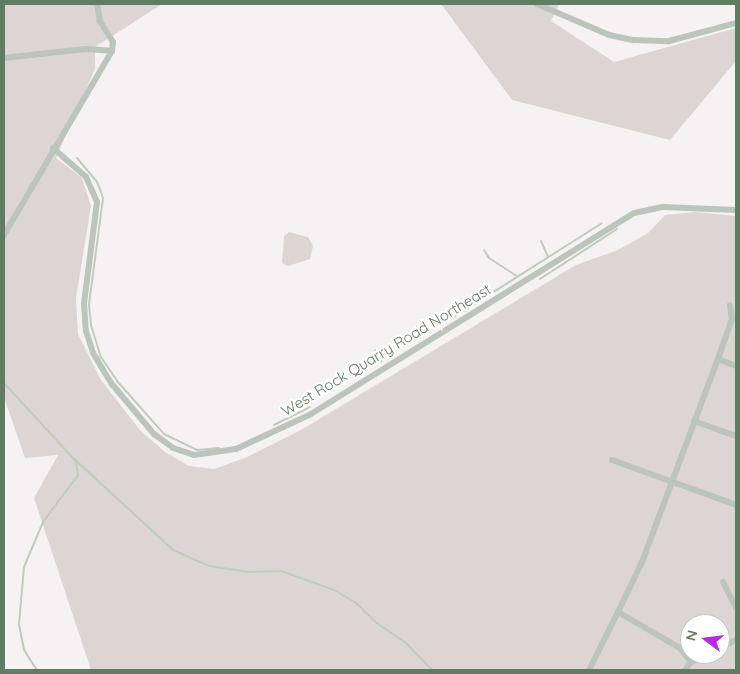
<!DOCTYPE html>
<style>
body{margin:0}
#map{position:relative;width:740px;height:674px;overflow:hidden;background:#f6f2f4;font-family:Quicksand,sans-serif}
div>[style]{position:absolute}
.green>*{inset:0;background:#dcd5d3}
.stream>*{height:2px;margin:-1px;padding:0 1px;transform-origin:1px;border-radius:1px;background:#c0ccbc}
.minor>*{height:6px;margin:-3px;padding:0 3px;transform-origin:3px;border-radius:3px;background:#bcc5bc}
span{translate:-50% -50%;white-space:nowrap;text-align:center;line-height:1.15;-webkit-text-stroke:5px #fff;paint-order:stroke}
.street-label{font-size:15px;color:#617d61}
.frame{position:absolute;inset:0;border:5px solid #617d61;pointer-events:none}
.north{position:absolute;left:680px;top:614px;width:50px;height:50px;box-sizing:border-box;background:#fff;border:1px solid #c0cbc0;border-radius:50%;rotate:285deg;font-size:14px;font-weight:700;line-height:20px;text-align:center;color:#617d61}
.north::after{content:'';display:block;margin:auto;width:18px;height:22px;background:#bc27e1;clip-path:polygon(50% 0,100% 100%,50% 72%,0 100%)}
</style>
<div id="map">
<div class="green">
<div style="clip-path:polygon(evenodd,4px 4px,162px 4px,95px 47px,95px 69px,56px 158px,82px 178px,91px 206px,76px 298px,78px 334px,101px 380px,140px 430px,165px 452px,189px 466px,214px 469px,245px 458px,301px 430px,576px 265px,618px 250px,648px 233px,665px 215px,695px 212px,736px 216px,736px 670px,91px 670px,34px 498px,58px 455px,25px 458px,4px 397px,4px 4px,690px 624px,720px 624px,720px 654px,690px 654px,690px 624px)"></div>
<div style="clip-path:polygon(441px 4px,559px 4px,551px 21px,614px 62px,736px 28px,736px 61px,670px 140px,512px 100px)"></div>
<div style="clip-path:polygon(289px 232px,308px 237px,313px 246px,310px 259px,288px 266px,282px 263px,284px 236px)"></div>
</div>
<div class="stream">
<div style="left:77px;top:158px;width:31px;rotate:50deg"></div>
<div style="left:97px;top:182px;width:17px;rotate:69deg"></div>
<div style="left:103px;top:198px;width:108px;rotate:97.5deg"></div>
<div style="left:89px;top:305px;width:20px;rotate:84deg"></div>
<div style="left:91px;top:325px;width:34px;rotate:73deg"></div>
<div style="left:101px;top:357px;width:29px;rotate:56deg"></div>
<div style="left:117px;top:381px;width:71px;rotate:48.4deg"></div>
<div style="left:164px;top:434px;width:37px;rotate:26deg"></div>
<div style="left:197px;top:450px;width:22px;rotate:-5deg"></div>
<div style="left:541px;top:241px;width:17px;rotate:66deg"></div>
<div style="left:484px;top:250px;width:9px;rotate:58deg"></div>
<div style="left:489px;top:258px;width:33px;rotate:33deg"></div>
<div style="left:540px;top:279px;width:92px;rotate:-33deg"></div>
<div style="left:479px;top:291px;width:9px;rotate:69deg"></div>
<div style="left:454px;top:317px;width:175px;rotate:-32.4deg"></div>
<div style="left:375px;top:350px;width:13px;rotate:61deg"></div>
<div style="left:4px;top:383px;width:100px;rotate:47.4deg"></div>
<div style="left:72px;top:457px;width:137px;rotate:42.6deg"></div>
<div style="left:173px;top:550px;width:39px;rotate:24deg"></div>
<div style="left:209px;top:566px;width:40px;rotate:8.5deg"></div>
<div style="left:249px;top:572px;width:32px;rotate:-2deg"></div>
<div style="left:281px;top:571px;width:56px;rotate:19.7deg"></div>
<div style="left:334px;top:590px;width:24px;rotate:30deg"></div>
<div style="left:355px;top:602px;width:32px;rotate:44deg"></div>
<div style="left:378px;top:624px;width:32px;rotate:34deg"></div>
<div style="left:405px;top:642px;width:39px;rotate:46deg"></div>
<div style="left:274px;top:425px;width:40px;rotate:-26.6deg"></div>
<div style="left:37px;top:670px;width:24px;rotate:-123deg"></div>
<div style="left:24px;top:650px;width:26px;rotate:-101deg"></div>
<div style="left:19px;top:624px;width:57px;rotate:-85deg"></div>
<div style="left:24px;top:567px;width:49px;rotate:-67.1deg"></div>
<div style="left:43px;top:522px;width:59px;rotate:-53.3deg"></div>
<div style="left:78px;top:475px;width:15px;rotate:-98deg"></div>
</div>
<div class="minor">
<div style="left:537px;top:4px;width:78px;rotate:23.3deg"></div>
<div style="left:609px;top:35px;width:25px;rotate:12deg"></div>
<div style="left:633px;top:40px;width:36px;rotate:2deg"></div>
<div style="left:669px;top:41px;width:69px;rotate:-15deg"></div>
<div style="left:4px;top:58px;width:82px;rotate:-6.3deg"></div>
<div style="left:86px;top:49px;width:26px;rotate:4deg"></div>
<div style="left:53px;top:148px;width:44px;rotate:41.3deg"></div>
<div style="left:86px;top:177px;width:27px;rotate:66deg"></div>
<div style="left:97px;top:202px;width:103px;rotate:97.3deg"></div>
<div style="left:84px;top:304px;width:27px;rotate:86deg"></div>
<div style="left:86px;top:331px;width:23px;rotate:72deg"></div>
<div style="left:93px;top:353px;width:35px;rotate:59deg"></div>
<div style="left:111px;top:383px;width:67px;rotate:49.9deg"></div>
<div style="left:154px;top:434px;width:24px;rotate:36deg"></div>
<div style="left:173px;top:448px;width:22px;rotate:18deg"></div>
<div style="left:194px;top:455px;width:42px;rotate:-8.1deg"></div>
<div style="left:236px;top:449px;width:83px;rotate:-25deg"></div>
<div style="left:311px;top:414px;width:380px;rotate:-31.9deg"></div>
<div style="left:634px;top:213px;width:30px;rotate:-12deg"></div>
<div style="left:663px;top:207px;width:73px;rotate:2.4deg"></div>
<div style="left:4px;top:235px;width:213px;rotate:-59.6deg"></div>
<div style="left:112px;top:51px;width:9px;rotate:-84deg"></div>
<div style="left:113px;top:42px;width:25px;rotate:-122deg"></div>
<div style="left:100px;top:21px;width:17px;rotate:-100deg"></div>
<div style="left:718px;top:359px;width:19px;rotate:21deg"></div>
<div style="left:694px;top:421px;width:45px;rotate:19.7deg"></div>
<div style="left:612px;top:460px;width:132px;rotate:19.9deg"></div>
<div style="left:723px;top:582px;width:29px;rotate:63deg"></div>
<div style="left:618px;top:612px;width:55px;rotate:-64.4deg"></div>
<div style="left:642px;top:562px;width:217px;rotate:-69.5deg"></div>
<div style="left:718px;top:359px;width:42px;rotate:-70.7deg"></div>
<div style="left:732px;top:319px;width:14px;rotate:-98deg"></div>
<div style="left:720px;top:648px;width:18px;rotate:-27deg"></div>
<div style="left:589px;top:670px;width:65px;rotate:-63.4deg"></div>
<div style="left:618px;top:612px;width:72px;rotate:30.1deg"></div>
<div style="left:680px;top:648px;width:18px;rotate:52deg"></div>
<div style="left:685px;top:670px;width:10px;rotate:-53deg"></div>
<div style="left:691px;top:662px;width:19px;rotate:-25deg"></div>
</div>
<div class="street-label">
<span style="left:386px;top:350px;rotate:-31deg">West Rock Quarry Road Northeast</span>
</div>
<div class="frame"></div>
<div class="north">N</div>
</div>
